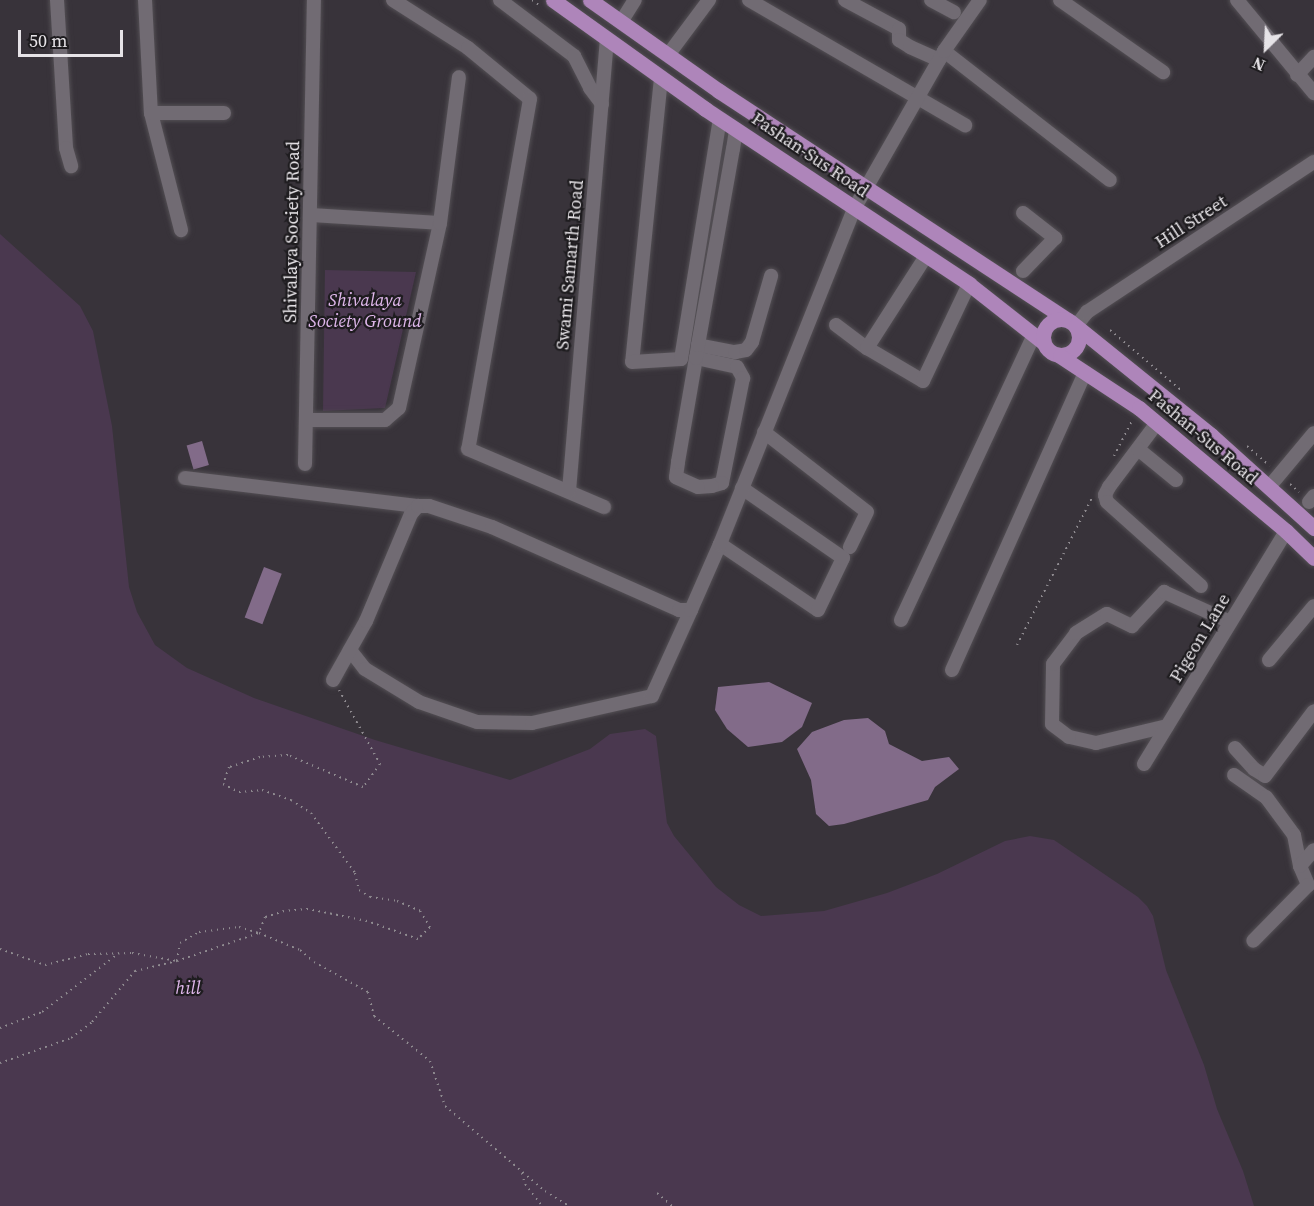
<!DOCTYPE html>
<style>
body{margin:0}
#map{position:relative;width:1314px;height:1206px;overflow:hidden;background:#38333a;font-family:"Source Serif 4",serif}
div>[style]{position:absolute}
.green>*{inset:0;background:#4a384f}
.water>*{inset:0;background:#826b89;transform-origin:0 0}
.path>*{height:2px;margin-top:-1px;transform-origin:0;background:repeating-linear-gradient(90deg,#8f8b90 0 1.5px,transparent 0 6px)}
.roads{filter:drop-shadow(0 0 2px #534f54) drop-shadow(0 0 2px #534f54)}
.minor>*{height:14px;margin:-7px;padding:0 7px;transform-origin:7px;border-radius:7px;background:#716b73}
.major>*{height:15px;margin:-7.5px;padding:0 7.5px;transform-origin:7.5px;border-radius:7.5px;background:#ae85ba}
.major>.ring{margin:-7.5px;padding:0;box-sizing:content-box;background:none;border:15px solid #ae85ba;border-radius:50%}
span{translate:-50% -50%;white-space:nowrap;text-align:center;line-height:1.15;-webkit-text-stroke:4.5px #1e1c1f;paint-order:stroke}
.street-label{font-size:18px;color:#e6e3e7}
.park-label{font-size:18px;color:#dfb7eb;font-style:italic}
.north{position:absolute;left:1236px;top:18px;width:60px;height:60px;-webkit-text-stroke:4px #1e1c1f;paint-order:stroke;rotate:204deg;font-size:16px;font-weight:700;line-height:24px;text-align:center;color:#e6e3e7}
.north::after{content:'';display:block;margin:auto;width:21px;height:27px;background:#e6e3e7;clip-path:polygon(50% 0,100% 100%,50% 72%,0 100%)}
.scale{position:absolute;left:18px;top:30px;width:105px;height:27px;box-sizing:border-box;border:3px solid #e6e3e7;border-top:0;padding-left:8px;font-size:18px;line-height:21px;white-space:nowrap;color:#e6e3e7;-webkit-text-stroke:4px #1e1c1f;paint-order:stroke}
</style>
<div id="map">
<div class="green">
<div style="clip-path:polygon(0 234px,80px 306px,93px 331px,112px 426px,129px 587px,137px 612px,155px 645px,187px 668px,254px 698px,375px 740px,510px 780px,590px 749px,610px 734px,645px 729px,656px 736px,667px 823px,674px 836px,716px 887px,739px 905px,761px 916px,824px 911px,887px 893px,937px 874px,1005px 841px,1030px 836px,1054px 840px,1138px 897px,1147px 906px,1153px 916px,1166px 970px,1204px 1065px,1217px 1109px,1243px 1171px,1254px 1206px,0 1206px)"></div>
<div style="clip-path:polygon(325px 270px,416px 272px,385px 408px,323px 411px)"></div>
</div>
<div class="water">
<div style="left:202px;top:441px;width:25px;height:16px;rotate:74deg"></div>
<div style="left:264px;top:567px;width:19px;height:54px;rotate:21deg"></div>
<div style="clip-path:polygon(769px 682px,812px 703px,802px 727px,782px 742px,748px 747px,727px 729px,715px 710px,718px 687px)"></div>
<div style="clip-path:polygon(868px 718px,885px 731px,889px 744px,922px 761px,949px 757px,959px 769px,935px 787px,928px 800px,844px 824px,829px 826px,816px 814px,811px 780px,797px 749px,812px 732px,844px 720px)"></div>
</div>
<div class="path">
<div style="left:532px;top:0;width:9px;rotate:36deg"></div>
<div style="left:1110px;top:330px;width:96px;rotate:40.3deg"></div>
<div style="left:1247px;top:446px;width:30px;rotate:41deg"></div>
<div style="left:1114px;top:456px;width:39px;rotate:-63deg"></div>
<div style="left:1290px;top:484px;width:12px;rotate:42deg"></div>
<div style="left:1017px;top:645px;width:165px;rotate:-63deg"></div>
<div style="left:339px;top:690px;width:85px;rotate:61deg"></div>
<div style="left:380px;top:764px;width:29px;rotate:126deg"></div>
<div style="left:363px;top:787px;width:82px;rotate:-156.9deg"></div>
<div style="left:288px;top:755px;width:28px;rotate:176deg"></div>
<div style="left:260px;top:757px;width:33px;rotate:162deg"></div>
<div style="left:229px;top:767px;width:18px;rotate:109deg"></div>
<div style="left:223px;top:784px;width:18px;rotate:27deg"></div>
<div style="left:239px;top:792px;width:23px;rotate:-5deg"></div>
<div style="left:262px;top:790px;width:31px;rotate:19deg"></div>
<div style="left:291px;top:800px;width:24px;rotate:33deg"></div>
<div style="left:311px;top:813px;width:74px;rotate:53.7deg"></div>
<div style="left:355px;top:873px;width:17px;rotate:77deg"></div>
<div style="left:359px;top:890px;width:13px;rotate:32deg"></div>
<div style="left:370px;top:897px;width:27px;rotate:8deg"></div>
<div style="left:397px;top:901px;width:25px;rotate:23deg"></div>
<div style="left:420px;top:911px;width:19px;rotate:58deg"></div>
<div style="left:430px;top:927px;width:17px;rotate:135deg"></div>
<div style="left:418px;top:939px;width:54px;rotate:-160.6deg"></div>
<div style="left:367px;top:921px;width:60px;rotate:-168.5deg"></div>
<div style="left:308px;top:909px;width:24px;rotate:175deg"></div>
<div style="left:284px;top:911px;width:20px;rotate:162deg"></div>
<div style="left:265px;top:917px;width:17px;rotate:111deg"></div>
<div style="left:259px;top:933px;width:44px;rotate:22.5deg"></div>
<div style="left:300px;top:950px;width:18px;rotate:41deg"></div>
<div style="left:314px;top:962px;width:62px;rotate:29.1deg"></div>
<div style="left:368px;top:992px;width:25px;rotate:76deg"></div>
<div style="left:374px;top:1016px;width:72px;rotate:38.8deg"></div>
<div style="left:430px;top:1061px;width:47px;rotate:71.6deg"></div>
<div style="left:445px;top:1106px;width:131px;rotate:40.4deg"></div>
<div style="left:545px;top:1191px;width:28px;rotate:32deg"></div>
<div style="left:0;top:949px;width:48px;rotate:19.6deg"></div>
<div style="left:45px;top:965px;width:44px;rotate:-14.3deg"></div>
<div style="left:88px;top:954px;width:44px;rotate:-1.3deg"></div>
<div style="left:132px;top:953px;width:46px;rotate:10.1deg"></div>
<div style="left:177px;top:961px;width:87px;rotate:-18.9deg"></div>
<div style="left:0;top:1028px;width:45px;rotate:-20.9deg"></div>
<div style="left:42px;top:1012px;width:97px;rotate:-37.5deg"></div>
<div style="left:0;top:1063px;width:75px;rotate:-19.4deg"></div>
<div style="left:71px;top:1038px;width:26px;rotate:-37deg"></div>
<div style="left:92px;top:1022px;width:67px;rotate:-49.9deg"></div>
<div style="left:135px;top:971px;width:43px;rotate:-13.4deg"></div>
<div style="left:177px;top:961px;width:18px;rotate:-81deg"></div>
<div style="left:180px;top:943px;width:22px;rotate:-30deg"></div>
<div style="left:199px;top:932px;width:40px;rotate:-7.1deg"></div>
<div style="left:239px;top:927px;width:21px;rotate:17deg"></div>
<div style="left:522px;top:1173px;width:11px;rotate:75deg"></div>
<div style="left:525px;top:1184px;width:28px;rotate:52deg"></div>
<div style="left:657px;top:1193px;width:20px;rotate:41deg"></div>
</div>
<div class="roads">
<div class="minor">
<div style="left:57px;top:0;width:148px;rotate:86.5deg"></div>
<div style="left:66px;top:148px;width:19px;rotate:74deg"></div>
<div style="left:145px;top:0;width:113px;rotate:87deg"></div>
<div style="left:151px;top:113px;width:121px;rotate:75.6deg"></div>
<div style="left:393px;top:0;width:89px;rotate:32.6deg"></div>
<div style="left:468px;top:48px;width:80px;rotate:39.4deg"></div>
<div style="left:530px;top:99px;width:355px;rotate:100deg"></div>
<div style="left:468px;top:449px;width:148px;rotate:23.1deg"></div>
<div style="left:500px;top:0;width:93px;rotate:37.1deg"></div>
<div style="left:574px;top:56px;width:36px;rotate:63deg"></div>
<div style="left:590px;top:88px;width:20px;rotate:53deg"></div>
<div style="left:749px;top:0;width:250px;rotate:30.1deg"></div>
<div style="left:845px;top:0;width:61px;rotate:28.2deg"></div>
<div style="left:899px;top:29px;width:11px;rotate:90deg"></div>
<div style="left:899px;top:40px;width:13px;rotate:32deg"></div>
<div style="left:910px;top:47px;width:32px;rotate:24deg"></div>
<div style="left:931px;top:0;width:26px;rotate:28deg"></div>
<div style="left:1060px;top:0;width:126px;rotate:35deg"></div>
<div style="left:1237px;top:0;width:121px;rotate:50.4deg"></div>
<div style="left:621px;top:22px;width:26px;rotate:-58deg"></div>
<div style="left:944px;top:51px;width:210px;rotate:37.9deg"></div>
<div style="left:668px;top:55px;width:69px;rotate:-53.3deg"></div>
<div style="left:1297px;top:75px;width:25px;rotate:-47deg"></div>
<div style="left:661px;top:78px;width:285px;rotate:95.8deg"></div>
<div style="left:632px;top:362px;width:49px;rotate:-3.5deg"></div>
<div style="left:681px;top:359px;width:243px;rotate:-80.8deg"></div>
<div style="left:151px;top:113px;width:73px"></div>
<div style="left:1023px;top:213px;width:41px;rotate:38deg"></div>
<div style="left:1055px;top:238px;width:46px;rotate:134.1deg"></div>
<div style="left:310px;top:215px;width:130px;rotate:3.5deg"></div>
<div style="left:836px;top:325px;width:39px;rotate:37deg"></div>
<div style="left:867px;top:348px;width:65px;rotate:30.5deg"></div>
<div style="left:923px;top:381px;width:107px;rotate:-64.6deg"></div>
<div style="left:1076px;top:326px;width:18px;rotate:-52deg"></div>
<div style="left:1087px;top:312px;width:272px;rotate:-33.5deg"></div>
<div style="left:698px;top:345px;width:38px;rotate:11deg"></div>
<div style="left:735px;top:352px;width:11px;rotate:-10deg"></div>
<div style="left:746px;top:350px;width:10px;rotate:-53deg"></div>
<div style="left:752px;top:342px;width:69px;rotate:-73.9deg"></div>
<div style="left:867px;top:348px;width:109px;rotate:-57.3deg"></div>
<div style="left:696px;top:358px;width:42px;rotate:12.4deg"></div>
<div style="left:737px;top:367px;width:13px;rotate:61deg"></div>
<div style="left:743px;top:378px;width:107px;rotate:101.3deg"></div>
<div style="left:722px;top:483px;width:10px;rotate:163deg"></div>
<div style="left:712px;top:486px;width:14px;rotate:176deg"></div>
<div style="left:698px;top:487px;width:24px;rotate:-156deg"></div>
<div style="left:676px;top:477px;width:15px;rotate:-82deg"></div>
<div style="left:678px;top:462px;width:106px;rotate:-80.2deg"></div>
<div style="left:696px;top:358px;width:13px;rotate:-81deg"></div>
<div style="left:698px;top:345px;width:199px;rotate:-79.9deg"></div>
<div style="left:733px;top:149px;width:20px;rotate:-81deg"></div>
<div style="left:306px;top:420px;width:79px"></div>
<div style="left:385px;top:420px;width:18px;rotate:-41deg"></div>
<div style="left:399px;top:408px;width:189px;rotate:-77.5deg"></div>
<div style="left:440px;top:223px;width:147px;rotate:-82.6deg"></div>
<div style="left:1157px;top:423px;width:80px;rotate:126.9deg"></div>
<div style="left:1109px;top:487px;width:9px;rotate:117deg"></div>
<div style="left:1105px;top:495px;width:7px;rotate:74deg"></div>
<div style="left:1107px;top:502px;width:126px;rotate:41.8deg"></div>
<div style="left:764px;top:432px;width:130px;rotate:37.8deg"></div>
<div style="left:867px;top:512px;width:39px;rotate:116deg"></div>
<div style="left:1138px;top:449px;width:49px;rotate:39.2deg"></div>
<div style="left:305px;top:464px;width:464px;rotate:-88.9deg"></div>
<div style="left:185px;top:478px;width:235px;rotate:6.9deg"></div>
<div style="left:1269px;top:487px;width:70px;rotate:-50.2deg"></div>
<div style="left:569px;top:491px;width:452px;rotate:-85.2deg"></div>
<div style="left:1309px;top:502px;width:8px;rotate:-50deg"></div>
<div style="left:720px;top:544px;width:118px;rotate:34deg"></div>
<div style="left:818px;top:610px;width:58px;rotate:-64.3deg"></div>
<div style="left:843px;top:558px;width:123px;rotate:-145.3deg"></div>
<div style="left:901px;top:620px;width:315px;rotate:-65deg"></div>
<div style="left:350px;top:650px;width:24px;rotate:52deg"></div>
<div style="left:365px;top:669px;width:63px;rotate:31.4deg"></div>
<div style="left:419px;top:702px;width:61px;rotate:19deg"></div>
<div style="left:477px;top:722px;width:55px;rotate:1deg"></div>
<div style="left:532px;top:723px;width:123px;rotate:-12.7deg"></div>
<div style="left:652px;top:696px;width:94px;rotate:-65.6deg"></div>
<div style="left:1269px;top:660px;width:70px;rotate:-50.2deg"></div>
<div style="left:952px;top:670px;width:326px;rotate:-65.9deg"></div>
<div style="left:333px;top:680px;width:68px;rotate:-60.8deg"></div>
<div style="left:366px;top:621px;width:116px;rotate:-67.2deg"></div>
<div style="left:411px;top:514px;width:11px;rotate:-49deg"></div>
<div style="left:418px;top:506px;width:11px"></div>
<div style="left:429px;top:506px;width:66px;rotate:18.4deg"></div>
<div style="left:492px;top:527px;width:205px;rotate:23.9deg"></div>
<div style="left:679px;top:610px;width:12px"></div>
<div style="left:691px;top:610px;width:72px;rotate:-66.3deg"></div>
<div style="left:720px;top:544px;width:361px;rotate:-68.2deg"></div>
<div style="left:854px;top:209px;width:182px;rotate:-60.3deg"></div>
<div style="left:944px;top:51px;width:62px;rotate:-54.8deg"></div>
<div style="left:1167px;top:726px;width:73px;rotate:166.5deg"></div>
<div style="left:1096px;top:743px;width:28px;rotate:-167deg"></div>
<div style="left:1069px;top:737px;width:21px;rotate:-143deg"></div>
<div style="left:1052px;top:724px;width:60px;rotate:-89deg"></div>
<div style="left:1053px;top:664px;width:39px;rotate:-53deg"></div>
<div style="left:1076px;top:633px;width:36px;rotate:-32deg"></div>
<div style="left:1107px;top:614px;width:28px;rotate:26deg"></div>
<div style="left:1132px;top:626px;width:47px;rotate:-46.7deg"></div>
<div style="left:1164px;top:592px;width:72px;rotate:24.4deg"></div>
<div style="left:1235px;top:748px;width:28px;rotate:48deg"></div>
<div style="left:1254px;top:769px;width:13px;rotate:32deg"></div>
<div style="left:1265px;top:776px;width:81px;rotate:-53deg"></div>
<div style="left:1144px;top:764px;width:273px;rotate:-58.6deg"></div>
<div style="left:1234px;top:775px;width:39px;rotate:35deg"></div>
<div style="left:1266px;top:797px;width:47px;rotate:53.6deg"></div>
<div style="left:1294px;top:835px;width:32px;rotate:79deg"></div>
<div style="left:1300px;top:866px;width:21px;rotate:67deg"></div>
<div style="left:1308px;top:885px;width:78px;rotate:134.5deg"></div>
<div style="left:1300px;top:866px;width:21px;rotate:-49deg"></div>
</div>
<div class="major">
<div style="left:553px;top:0;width:187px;rotate:35.6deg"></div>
<div style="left:705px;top:109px;width:317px;rotate:33.5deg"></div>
<div style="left:969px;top:284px;width:95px;rotate:38.2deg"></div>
<div style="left:590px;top:0;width:158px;rotate:35.2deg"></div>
<div style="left:719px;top:91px;width:417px;rotate:33.3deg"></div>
<div class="ring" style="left:1043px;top:319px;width:21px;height:21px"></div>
<div style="left:1076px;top:326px;width:174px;rotate:38.9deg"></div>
<div style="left:1211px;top:435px;width:139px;rotate:42.1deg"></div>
<div style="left:1060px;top:356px;width:95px;rotate:33.4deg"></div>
<div style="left:1139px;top:408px;width:192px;rotate:39.9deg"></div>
<div style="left:1286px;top:531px;width:39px;rotate:44deg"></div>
</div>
</div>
<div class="street-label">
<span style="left:810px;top:155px;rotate:34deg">Pashan-Sus Road</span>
<span style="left:1191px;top:222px;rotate:-33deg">Hill Street</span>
<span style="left:292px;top:232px;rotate:-89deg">Shivalaya Society Road</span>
<span style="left:570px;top:265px;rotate:-85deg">Swami Samarth Road</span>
<span style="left:1203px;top:437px;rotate:40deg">Pashan-Sus Road</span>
<span style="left:1200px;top:638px;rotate:-59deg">Pigeon Lane</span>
</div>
<div class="park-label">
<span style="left:365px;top:311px">Shivalaya<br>Society Ground</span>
<span style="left:188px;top:988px">hill</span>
</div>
<div class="north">N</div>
<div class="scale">50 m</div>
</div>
